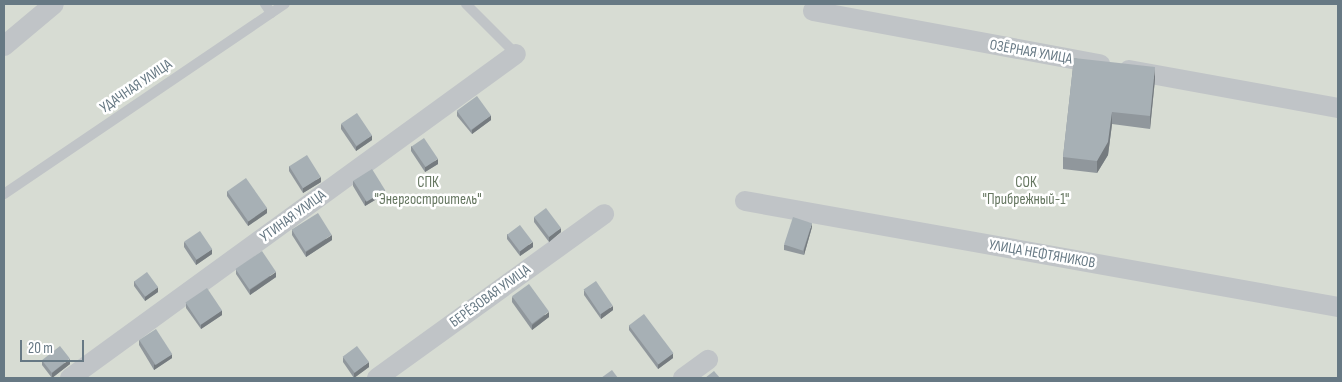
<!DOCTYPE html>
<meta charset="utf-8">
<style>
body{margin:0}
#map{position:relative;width:1342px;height:382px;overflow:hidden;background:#f7f7f4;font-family:"Sofia Sans Condensed",sans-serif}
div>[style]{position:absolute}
.green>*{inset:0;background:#d7dcd3;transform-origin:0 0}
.service>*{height:10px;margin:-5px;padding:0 5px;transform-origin:5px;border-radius:5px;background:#c0c4c7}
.minor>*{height:20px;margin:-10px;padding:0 10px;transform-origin:10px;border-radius:10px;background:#c0c4c7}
.wall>*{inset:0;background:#90979c}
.shaded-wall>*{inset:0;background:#757b7f}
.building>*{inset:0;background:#a7b0b5;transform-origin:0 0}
span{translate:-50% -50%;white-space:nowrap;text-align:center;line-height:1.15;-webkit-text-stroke:5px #fff;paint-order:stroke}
.street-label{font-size:15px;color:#677984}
.park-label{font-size:15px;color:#667761}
.frame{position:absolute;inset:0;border:5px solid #677984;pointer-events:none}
.scale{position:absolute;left:20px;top:340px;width:64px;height:22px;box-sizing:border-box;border:2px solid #677984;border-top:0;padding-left:6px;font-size:15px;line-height:18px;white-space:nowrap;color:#677984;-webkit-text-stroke:4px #fff;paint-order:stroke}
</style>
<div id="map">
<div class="green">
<div style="left:4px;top:4px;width:1334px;height:374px"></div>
</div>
<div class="service">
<div style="left:265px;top:4px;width:11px;rotate:56deg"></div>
<div style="left:466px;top:4px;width:71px;rotate:45deg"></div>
<div style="left:4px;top:194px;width:339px;rotate:-34.1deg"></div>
</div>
<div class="minor">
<div style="left:813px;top:11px;width:292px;rotate:10.5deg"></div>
<div style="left:4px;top:46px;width:65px;rotate:-40deg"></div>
<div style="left:1129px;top:70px;width:212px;rotate:10.3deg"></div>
<div style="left:745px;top:201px;width:602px;rotate:10.13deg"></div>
<div style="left:70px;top:378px;width:551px;rotate:-36deg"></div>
<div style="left:377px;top:378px;width:280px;rotate:-35.8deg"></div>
<div style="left:683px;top:378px;width:31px;rotate:-36deg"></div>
</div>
<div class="wall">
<div style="clip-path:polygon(1074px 58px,1155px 79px,1150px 129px,1112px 124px,1108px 155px,1097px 173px,1063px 169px,1063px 157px)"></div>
<div style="clip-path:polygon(457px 111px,491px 120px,472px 134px,457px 116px)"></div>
<div style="clip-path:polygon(341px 124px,372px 140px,356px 151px,341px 129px)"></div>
<div style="clip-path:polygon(411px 146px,438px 164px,425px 172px,411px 151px)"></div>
<div style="clip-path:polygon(289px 166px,321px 182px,303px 193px,289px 171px)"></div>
<div style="clip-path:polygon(353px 181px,385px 194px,365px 206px,353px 186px)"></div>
<div style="clip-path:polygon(227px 191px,267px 213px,248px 226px,227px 196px)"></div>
<div style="clip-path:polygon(534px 217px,561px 232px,549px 242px,534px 222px)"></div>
<div style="clip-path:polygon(812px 227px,804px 255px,784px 250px,784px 245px)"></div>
<div style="clip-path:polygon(292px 230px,332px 240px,306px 257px,292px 235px)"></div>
<div style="clip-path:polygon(507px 234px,533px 247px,520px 256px,507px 239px)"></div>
<div style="clip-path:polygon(184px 242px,212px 254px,196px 265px,184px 247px)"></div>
<div style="clip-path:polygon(236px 269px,276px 277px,250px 295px,236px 274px)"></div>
<div style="clip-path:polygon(134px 281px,158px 292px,145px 301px,134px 286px)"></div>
<div style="clip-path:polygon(584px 290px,613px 310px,601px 319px,584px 295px)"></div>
<div style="clip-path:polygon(512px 297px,549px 317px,532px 330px,512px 302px)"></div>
<div style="clip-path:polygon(186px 303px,222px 315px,201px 329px,186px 308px)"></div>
<div style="clip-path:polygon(629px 325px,673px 358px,658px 369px,629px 330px)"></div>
<div style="clip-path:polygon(139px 340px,172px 358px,154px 370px,139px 345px)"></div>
<div style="clip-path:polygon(343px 357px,369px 367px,354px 378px,343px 362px)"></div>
<div style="clip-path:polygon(42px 360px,70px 364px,52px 378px,42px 365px)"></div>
</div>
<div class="shaded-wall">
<div style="clip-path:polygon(1155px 67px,1155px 79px,1150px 129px,1150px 116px)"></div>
<div style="clip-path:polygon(1112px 112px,1112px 124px,1108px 155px,1097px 173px,1097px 161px)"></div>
<div style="clip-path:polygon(491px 115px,491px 120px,472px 134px,472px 130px)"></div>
<div style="clip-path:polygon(372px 135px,372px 140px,356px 151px,356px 147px)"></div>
<div style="clip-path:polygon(438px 159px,438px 164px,425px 172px,425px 167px)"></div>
<div style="clip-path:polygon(321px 177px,321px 182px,303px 193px,303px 188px)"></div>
<div style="clip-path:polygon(385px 190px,385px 194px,365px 206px,365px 201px)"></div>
<div style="clip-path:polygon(267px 208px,267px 213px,248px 226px,248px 221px)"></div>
<div style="clip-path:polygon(812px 223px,812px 227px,804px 255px,804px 250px)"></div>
<div style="clip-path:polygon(561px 228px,561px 232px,549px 242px,549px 237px)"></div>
<div style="clip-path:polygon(332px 235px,332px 240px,306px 257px,306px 252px)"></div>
<div style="clip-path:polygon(533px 242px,533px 247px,520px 256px,520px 251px)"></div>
<div style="clip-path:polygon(212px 249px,212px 254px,196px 265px,196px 260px)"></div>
<div style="clip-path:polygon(276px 272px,276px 277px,250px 295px,250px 290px)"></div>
<div style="clip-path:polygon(158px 287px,158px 292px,145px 301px,145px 296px)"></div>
<div style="clip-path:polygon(613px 306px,613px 310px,601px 319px,601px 314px)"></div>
<div style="clip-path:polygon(222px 310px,222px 315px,201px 329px,201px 324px)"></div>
<div style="clip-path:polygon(549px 312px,549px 317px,532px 330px,532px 325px)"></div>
<div style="clip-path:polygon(673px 353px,673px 358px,658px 369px,658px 364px)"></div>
<div style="clip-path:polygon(172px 354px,172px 358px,154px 370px,154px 365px)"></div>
<div style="clip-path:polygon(70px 359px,70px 364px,52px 378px,52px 373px)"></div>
<div style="clip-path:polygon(369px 362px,369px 367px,354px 378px,354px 373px)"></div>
</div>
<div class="building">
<div style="clip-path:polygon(1074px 58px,1155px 67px,1150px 116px,1112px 112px,1108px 142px,1097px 161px,1063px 157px)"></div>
<div style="left:477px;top:96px;width:24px;height:25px;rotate:54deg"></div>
<div style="left:357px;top:113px;width:27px;height:19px;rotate:56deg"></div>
<div style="left:424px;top:138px;width:25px;height:15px;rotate:56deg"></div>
<div style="left:307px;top:155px;width:26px;height:21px;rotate:58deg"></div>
<div style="left:372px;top:169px;width:25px;height:22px;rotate:58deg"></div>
<div style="left:246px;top:178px;width:37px;height:23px;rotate:55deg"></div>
<div style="left:546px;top:208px;width:25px;height:15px;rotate:53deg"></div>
<div style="left:318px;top:213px;width:26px;height:31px;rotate:58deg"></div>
<div style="left:793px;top:217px;width:20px;height:29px;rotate:18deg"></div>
<div style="left:520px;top:225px;width:21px;height:16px;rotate:53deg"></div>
<div style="left:200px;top:231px;width:22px;height:19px;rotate:56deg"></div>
<div style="left:262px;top:251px;width:25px;height:32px;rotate:56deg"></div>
<div style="left:147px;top:272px;width:19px;height:16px;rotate:54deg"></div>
<div style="left:596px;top:281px;width:30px;height:15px;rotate:56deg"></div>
<div style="left:529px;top:284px;width:34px;height:21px;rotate:54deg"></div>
<div style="left:207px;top:288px;width:27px;height:26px;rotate:56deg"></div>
<div style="left:644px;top:314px;width:49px;height:19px;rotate:53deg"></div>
<div style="left:156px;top:329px;width:30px;height:20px;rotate:57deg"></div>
<div style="left:60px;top:346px;width:16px;height:23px;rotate:52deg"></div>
<div style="left:357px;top:346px;width:20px;height:18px;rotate:53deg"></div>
<div style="clip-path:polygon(612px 370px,618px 378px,601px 378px)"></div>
<div style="clip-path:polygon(714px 371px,720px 378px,705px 378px)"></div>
</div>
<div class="street-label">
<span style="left:1031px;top:52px;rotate:10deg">ОЗЁРНАЯ УЛИЦА</span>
<span style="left:136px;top:86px;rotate:-34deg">УДАЧНАЯ УЛИЦА</span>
<span style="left:293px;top:216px;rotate:-36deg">УТИНАЯ УЛИЦА</span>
<span style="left:1042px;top:254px;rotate:10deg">УЛИЦА НЕФТЯНИКОВ</span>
<span style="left:490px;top:296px;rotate:-36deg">БЕРЁЗОВАЯ УЛИЦА</span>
</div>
<div class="park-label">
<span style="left:428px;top:191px">СПК<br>"Энергостроитель"</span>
<span style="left:1026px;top:191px">СОК<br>"Прибрежный-1"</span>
</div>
<div class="frame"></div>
<div class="scale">20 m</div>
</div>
